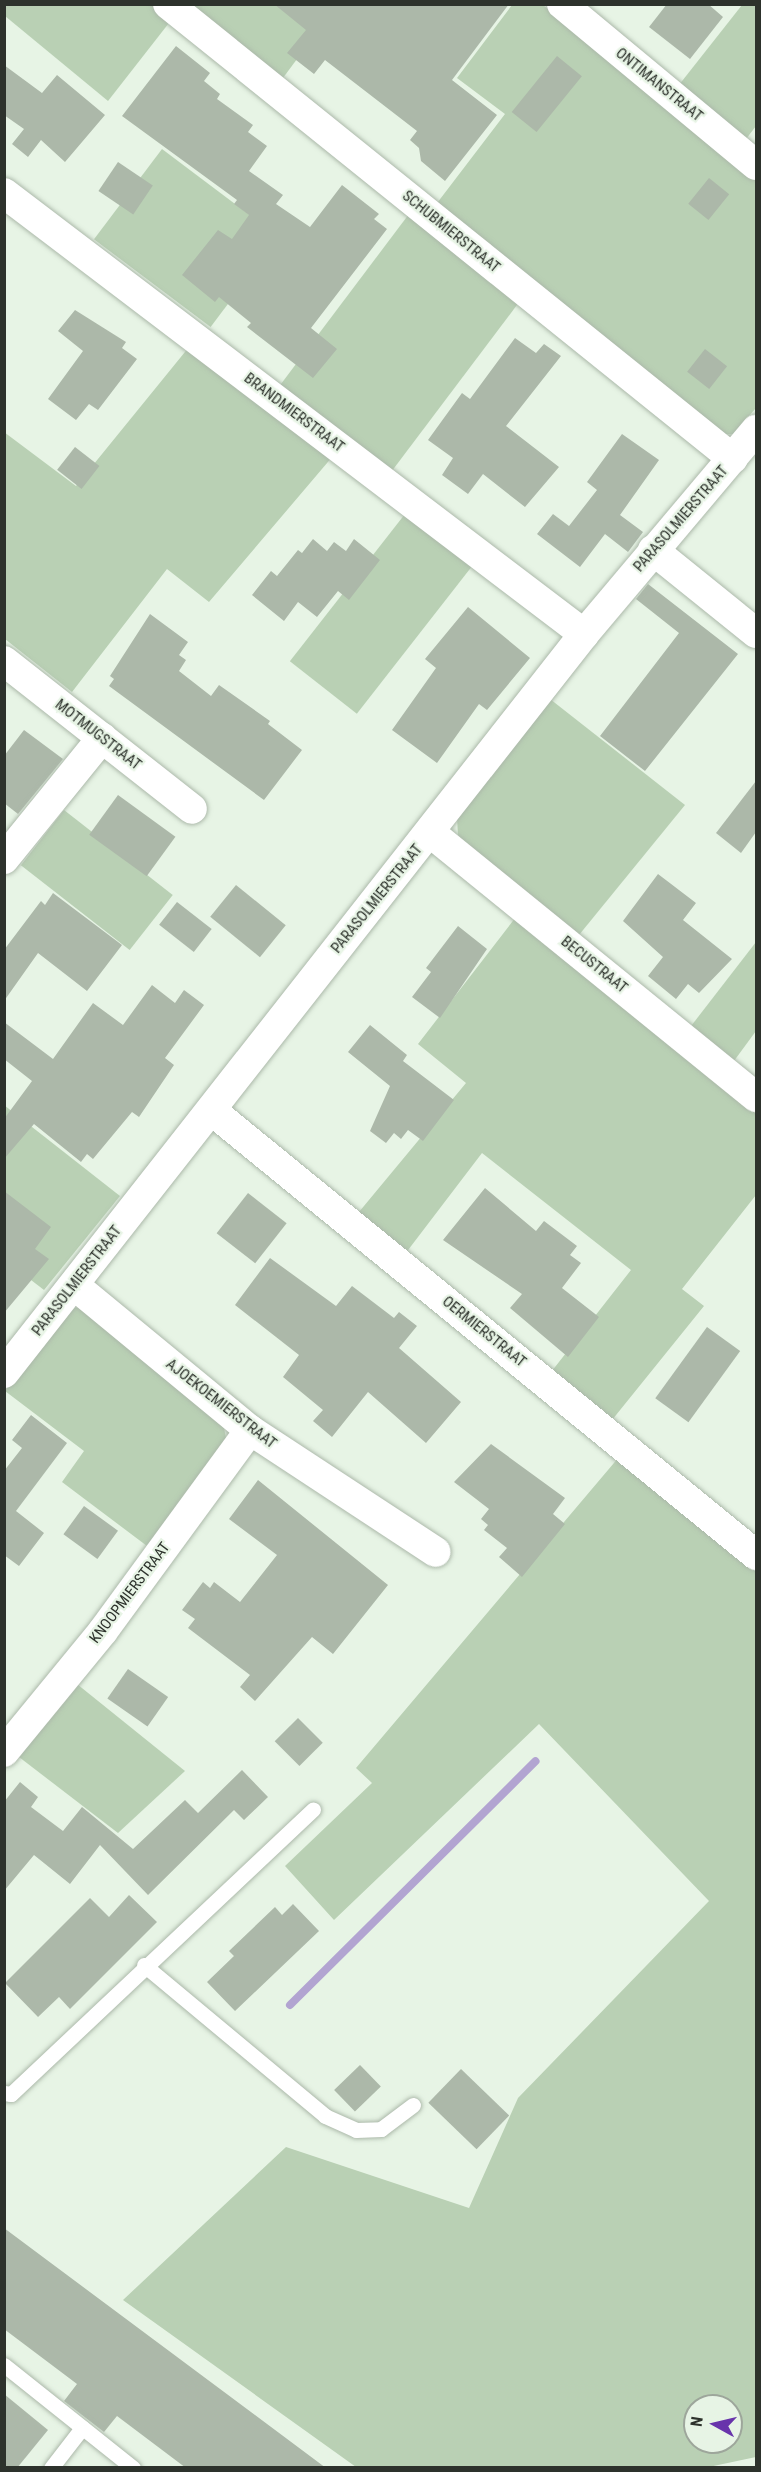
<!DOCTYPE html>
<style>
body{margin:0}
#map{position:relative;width:761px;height:2472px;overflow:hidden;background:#e7f4e5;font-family:"Roboto Condensed",sans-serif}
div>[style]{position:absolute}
.green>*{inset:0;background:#b9d0b4;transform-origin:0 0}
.stream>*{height:8px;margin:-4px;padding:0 4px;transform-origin:4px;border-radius:4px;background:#b2a4d1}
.building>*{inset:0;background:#acb8a9;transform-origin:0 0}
.roads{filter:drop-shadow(0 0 2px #acb9aa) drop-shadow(0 0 2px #acb9aa)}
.service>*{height:15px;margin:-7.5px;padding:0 7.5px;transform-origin:7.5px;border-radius:7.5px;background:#fff}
.minor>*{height:30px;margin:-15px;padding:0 15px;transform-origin:15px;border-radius:15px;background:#fff}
span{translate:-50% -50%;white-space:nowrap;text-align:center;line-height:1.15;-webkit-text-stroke:4.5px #e7f4e5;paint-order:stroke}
.street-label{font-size:15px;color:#2d322c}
.frame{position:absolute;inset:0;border:6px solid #2d322c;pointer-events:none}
.north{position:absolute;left:683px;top:2394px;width:60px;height:60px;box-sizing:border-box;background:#e7f4e5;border:2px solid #9da69b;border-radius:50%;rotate:278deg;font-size:16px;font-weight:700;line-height:24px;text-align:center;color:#2d322c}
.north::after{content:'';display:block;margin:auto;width:21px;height:27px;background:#6834ab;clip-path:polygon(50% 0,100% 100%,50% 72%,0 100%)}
</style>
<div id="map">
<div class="green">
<div style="clip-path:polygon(4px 5px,164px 5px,176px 14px,108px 101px,5px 16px)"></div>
<div style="clip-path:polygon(183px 5px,337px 5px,280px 82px)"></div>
<div style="clip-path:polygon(512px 5px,543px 5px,756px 179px,756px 408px,733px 434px,717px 434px,431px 211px,505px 114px,457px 78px)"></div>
<div style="clip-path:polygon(742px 5px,756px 5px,756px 126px,743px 143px,675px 90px)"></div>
<div style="left:162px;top:149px;width:146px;height:113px;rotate:37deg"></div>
<div style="left:409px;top:214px;width:141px;height:224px;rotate:37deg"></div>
<div style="clip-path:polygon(189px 347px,333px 456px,209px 602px,167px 569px,72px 692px,5px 639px,4px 432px,76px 486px)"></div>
<div style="left:405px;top:514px;width:85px;height:187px;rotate:38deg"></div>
<div style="clip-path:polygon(550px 699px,685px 805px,579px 935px,465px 846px,458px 835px,457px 818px)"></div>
<div style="left:64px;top:810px;width:138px;height:70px;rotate:38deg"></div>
<div style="clip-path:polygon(519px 913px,756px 1109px,756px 1195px,682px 1289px,704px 1306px,608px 1425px,548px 1376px,631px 1270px,482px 1153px,402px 1258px,354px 1218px,466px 1083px,418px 1044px)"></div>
<div style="clip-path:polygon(756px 942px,756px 1031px,731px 1065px,688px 1030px)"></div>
<div style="clip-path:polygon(4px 1105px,120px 1196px,44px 1290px,5px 1260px)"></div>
<div style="clip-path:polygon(75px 1308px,86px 1308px,223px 1423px,226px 1438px,151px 1549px,62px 1482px,84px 1451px,5px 1391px,66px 1311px)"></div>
<div style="clip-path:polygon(evenodd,619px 1457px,756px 1569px,756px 2457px,704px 2468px,356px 2467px,123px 2300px,286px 2147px,469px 2208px,518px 2098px,709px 1901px,539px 1724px,334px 1920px,285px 1866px,372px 1783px,356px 1768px,619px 1457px,695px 2406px,731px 2406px,731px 2442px,695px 2442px,695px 2406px)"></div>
<div style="clip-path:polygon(72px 1680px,185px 1771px,118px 1833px,19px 1757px)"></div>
</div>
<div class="stream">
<div style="left:290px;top:2005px;width:346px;rotate:-44.8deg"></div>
</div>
<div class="building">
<div style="clip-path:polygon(274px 4px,509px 4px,452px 80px,497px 115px,445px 181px,421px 161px,419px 148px,410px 140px,417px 131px,325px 60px,314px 74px,287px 53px,306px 30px)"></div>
<div style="clip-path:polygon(667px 4px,708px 4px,723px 17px,690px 59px,649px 27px)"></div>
<div style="clip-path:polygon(176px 46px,210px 73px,204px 81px,220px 94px,217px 99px,253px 125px,248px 132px,267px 146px,249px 171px,283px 195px,276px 204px,310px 227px,342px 185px,379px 214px,374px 219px,387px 229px,311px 328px,337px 349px,313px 378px,247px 327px,251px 323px,219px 297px,215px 302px,182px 275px,218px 230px,232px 239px,249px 215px,234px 204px,237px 200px,122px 116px)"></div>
<div style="left:557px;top:56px;width:32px;height:72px;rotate:39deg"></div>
<div style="clip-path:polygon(4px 65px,42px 93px,57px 75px,105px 115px,65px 162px,41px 140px,28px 157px,12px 144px,24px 129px,4px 115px)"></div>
<div style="left:118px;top:162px;width:42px;height:35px;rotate:34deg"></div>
<div style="left:709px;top:178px;width:26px;height:33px;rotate:39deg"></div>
<div style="clip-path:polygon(75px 310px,126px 342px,122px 348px,137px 359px,98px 410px,89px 404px,76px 420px,48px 399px,83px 351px,58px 331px)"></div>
<div style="clip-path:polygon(515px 338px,536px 353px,544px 344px,561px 356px,506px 426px,559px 467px,525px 507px,483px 474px,468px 494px,442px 475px,453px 458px,428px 440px,462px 393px,470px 399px)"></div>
<div style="left:705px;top:349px;width:28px;height:29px;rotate:38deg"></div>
<div style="clip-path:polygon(622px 434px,659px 460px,620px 515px,643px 532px,628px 552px,605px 534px,580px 567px,537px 534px,553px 514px,569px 526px,597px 490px,587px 482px)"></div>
<div style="left:75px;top:447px;width:31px;height:29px;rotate:38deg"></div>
<div style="clip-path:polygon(313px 539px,327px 551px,334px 542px,346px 551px,354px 539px,380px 560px,349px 600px,338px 591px,317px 617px,298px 602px,284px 621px,252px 595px,271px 571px,277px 576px,298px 550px,302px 553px)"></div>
<div style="clip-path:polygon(648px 584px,738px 654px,645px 771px,600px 736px,679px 633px,636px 599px)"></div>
<div style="clip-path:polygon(468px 607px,530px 658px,487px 710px,479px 704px,437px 763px,392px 730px,436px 668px,425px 659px)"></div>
<div style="clip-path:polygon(150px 614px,188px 642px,179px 655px,186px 660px,179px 671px,211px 696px,219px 685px,270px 721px,268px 724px,302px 750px,264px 800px,109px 686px,114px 679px,110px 676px)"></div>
<div style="clip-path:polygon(24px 730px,63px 759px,18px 814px,4px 803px,4px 756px)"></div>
<div style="clip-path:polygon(756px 781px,756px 832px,741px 853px,716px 833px)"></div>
<div style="left:118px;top:795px;width:71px;height:49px;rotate:36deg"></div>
<div style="clip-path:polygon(658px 874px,696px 903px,683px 920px,732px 959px,699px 993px,688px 984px,676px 999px,648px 976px,663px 957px,623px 921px)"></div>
<div style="left:236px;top:885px;width:64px;height:41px;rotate:39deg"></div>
<div style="clip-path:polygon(53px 893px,122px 945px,87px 991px,38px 953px,4px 1001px,4px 950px,41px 901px,45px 905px)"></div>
<div style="left:177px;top:902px;width:44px;height:29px;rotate:38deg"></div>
<div style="clip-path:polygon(458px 926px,487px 949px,440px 1018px,412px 997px,431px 972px,426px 968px)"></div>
<div style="clip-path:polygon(152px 985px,175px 1003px,184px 990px,204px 1005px,165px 1058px,174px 1065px,139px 1117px,132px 1112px,93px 1159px,87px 1154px,81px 1162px,34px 1124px,4px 1159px,4px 1119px,32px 1081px,4px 1059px,4px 1022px,53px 1059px,93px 1003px,123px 1025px)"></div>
<div style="clip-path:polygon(370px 1025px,407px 1055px,403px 1061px,454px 1100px,423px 1141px,408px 1130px,401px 1139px,394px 1133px,386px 1143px,370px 1131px,390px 1086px,348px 1052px)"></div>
<div style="clip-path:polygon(485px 1188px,536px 1231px,544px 1221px,577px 1246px,570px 1255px,581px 1263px,562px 1288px,599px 1317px,568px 1357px,510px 1308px,522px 1294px,443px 1240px)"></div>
<div style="clip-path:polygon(4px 1191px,51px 1227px,35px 1249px,49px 1259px,4px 1313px)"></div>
<div style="left:248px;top:1193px;width:49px;height:51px;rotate:38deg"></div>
<div style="clip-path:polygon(270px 1258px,336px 1306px,352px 1286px,394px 1318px,399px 1312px,417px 1326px,399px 1348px,461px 1402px,426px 1443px,368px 1392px,332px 1437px,313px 1421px,323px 1410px,283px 1377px,299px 1355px,235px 1305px)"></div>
<div style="left:707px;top:1327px;width:41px;height:88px;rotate:36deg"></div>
<div style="clip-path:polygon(31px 1415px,67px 1443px,16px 1511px,44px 1533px,19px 1566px,4px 1555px,4px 1471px,22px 1448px,12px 1440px)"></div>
<div style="clip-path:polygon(491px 1444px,565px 1498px,553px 1514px,565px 1524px,522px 1577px,499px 1557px,507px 1548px,484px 1530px,488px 1525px,481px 1519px,489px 1509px,454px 1482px)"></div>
<div style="clip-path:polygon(258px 1480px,388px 1585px,333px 1654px,312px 1637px,255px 1701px,240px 1687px,250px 1675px,188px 1628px,195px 1619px,182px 1610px,203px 1582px,210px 1588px,214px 1582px,240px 1602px,277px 1555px,229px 1519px)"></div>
<div style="left:84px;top:1506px;width:42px;height:35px;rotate:36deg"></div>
<div style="left:128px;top:1669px;width:49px;height:36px;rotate:35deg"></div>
<div style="left:298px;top:1718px;width:35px;height:33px;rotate:45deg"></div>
<div style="clip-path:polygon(242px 1770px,268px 1797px,244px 1820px,234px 1810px,148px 1895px,100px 1845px,70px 1884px,34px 1855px,4px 1891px,4px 1802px,20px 1782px,38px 1797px,31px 1807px,63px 1831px,82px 1807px,133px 1849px,185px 1800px,198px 1813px)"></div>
<div style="clip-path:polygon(129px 1895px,157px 1922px,70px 2009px,59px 1997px,38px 2017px,5px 1983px,90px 1898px,109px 1917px)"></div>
<div style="clip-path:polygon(293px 1904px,319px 1931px,235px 2011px,207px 1982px,234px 1956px,229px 1951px,275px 1907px,282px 1915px)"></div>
<div style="left:360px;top:2065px;width:30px;height:36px;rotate:46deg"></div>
<div style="left:461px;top:2069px;width:67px;height:47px;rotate:44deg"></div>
<div style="clip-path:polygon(4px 2228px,326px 2468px,186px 2468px,117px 2416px,104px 2432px,64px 2401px,77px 2384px,4px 2329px)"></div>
<div style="clip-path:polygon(4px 2394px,48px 2430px,17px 2468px,4px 2468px)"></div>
</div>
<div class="roads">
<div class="service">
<div style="left:144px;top:1965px;width:236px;rotate:39.8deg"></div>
<div style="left:325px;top:2116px;width:34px;rotate:24deg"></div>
<div style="left:356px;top:2130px;width:25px;rotate:-2deg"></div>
<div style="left:381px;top:2129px;width:40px;rotate:-37deg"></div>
<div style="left:4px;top:2093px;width:7px;rotate:8deg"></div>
<div style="left:11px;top:2094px;width:415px;rotate:-43.3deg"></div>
<div style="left:4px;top:2365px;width:165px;rotate:38.6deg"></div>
<div style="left:51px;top:2468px;width:51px;rotate:-52.2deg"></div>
</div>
<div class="minor">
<div style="left:168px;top:4px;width:725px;rotate:38.84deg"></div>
<div style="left:562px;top:4px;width:252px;rotate:39.7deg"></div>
<div style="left:4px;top:193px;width:729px;rotate:37.25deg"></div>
<div style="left:653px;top:550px;width:132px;rotate:38.9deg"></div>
<div style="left:4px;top:661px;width:239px;rotate:38.2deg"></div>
<div style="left:431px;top:833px;width:419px;rotate:39.1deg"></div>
<div style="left:4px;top:859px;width:156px;rotate:-51deg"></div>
<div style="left:211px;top:1110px;width:704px;rotate:39.23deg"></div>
<div style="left:74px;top:1285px;width:228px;rotate:39.5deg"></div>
<div style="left:250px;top:1430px;width:222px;rotate:33.3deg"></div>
<div style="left:4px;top:1373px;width:939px;rotate:-51.87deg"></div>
<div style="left:584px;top:634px;width:267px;rotate:-49.9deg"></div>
<div style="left:4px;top:1752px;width:156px;rotate:-50.7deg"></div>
<div style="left:103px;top:1631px;width:249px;rotate:-53.8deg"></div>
</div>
</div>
<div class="street-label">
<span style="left:659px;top:85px;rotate:39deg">ONTIMANSTRAAT</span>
<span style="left:451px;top:232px;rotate:39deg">SCHUBMIERSTRAAT</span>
<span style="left:294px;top:413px;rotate:37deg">BRANDMIERSTRAAT</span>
<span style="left:681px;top:519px;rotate:-49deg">PARASOLMIERSTRAAT</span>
<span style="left:98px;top:735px;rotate:38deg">MOTMUGSTRAAT</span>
<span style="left:377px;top:899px;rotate:-51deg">PARASOLMIERSTRAAT</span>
<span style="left:594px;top:965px;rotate:39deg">BECUSTRAAT</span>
<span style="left:77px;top:1281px;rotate:-52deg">PARASOLMIERSTRAAT</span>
<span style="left:484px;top:1332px;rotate:39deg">OERMIERSTRAAT</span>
<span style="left:221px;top:1404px;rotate:38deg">AJOEKOEMIERSTRAAT</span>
<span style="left:130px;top:1593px;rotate:-53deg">KNOOPMIERSTRAAT</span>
</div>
<div class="frame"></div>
<div class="north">N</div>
</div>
